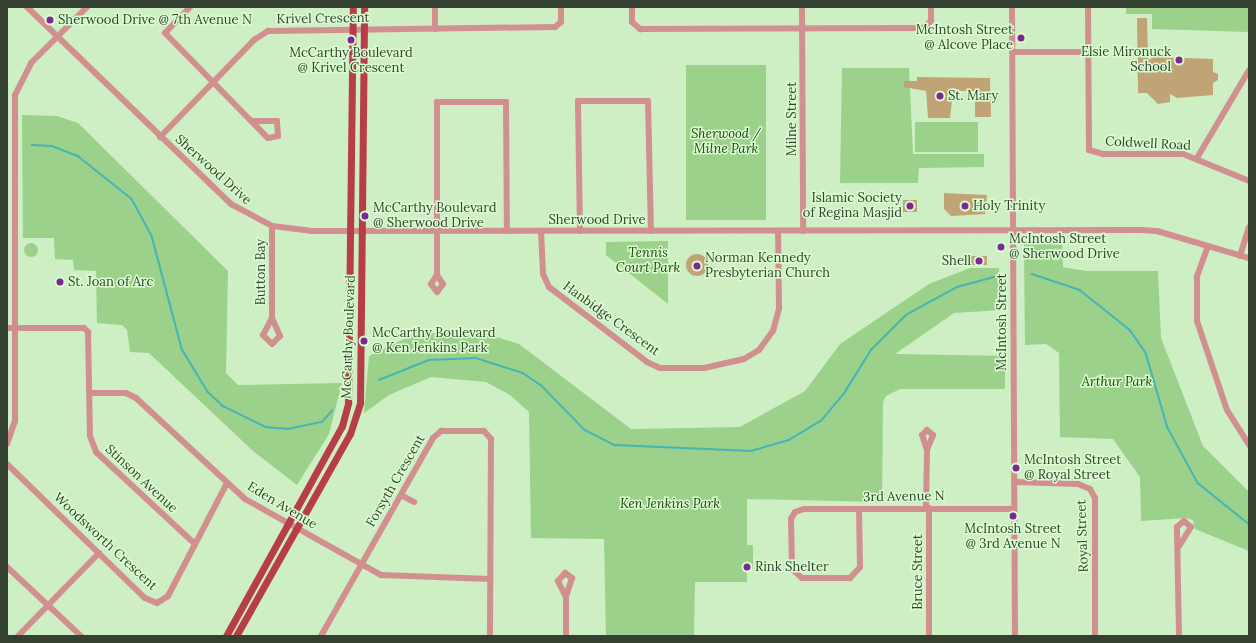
<!DOCTYPE html>
<style>
body{margin:0}
#map{position:relative;width:1256px;height:643px;overflow:hidden;background:#cdefc3;font-family:Lora,serif}
div>[style]{position:absolute}
.green>*{inset:0;background:#9bd18a;transform-origin:0 0}
.round{border-radius:50%}
.stream>*{height:1.5px;margin:-0.75px;padding:0 0.75px;transform-origin:0.75px;border-radius:0.75px;background:#45b4b8}
.building>*{inset:0;background:#c1a476;transform-origin:0 0}
.minor>*{height:6px;margin:-3px;padding:0 3px;transform-origin:3px;border-radius:3px;background:#d28f8f}
.major>*{height:7px;margin:-3.5px;padding:0 3.5px;transform-origin:3.5px;border-radius:3.5px;background:#b73e49}
.dots>*{width:11px;height:11px;translate:-50% -50%;box-sizing:border-box;border:2px solid #dafdd0;border-radius:50%}
span{translate:-50% -50%;white-space:nowrap;text-align:center;line-height:1.15;-webkit-text-stroke:3px #dafdd0;paint-order:stroke}
.street-label{font-size:13px;color:#344130}
.poi-label{font-size:13px;color:#344130}
.left{translate:0 -50%;text-align:left}
.right{translate:-100% -50%;text-align:right}
.park-label{font-size:13px;color:#183f09;font-style:italic}
.frame{position:absolute;inset:0;border:8px solid #344130;pointer-events:none}
</style>
<div id="map">
<div class="green">
<div style="clip-path:polygon(1126px 7px,1249px 7px,1249px 32px,1152px 29px,1152px 14px,1126px 14px)"></div>
<div style="left:686px;top:65px;width:80px;height:155px"></div>
<div style="clip-path:polygon(842px 68px,909px 68px,913px 154px,984px 154px,984px 167px,919px 168px,918px 183px,840px 183px)"></div>
<div style="clip-path:polygon(22px 115px,57px 116px,78px 123px,228px 271px,226px 373px,238px 385px,342px 383px,329px 434px,297px 485px,253px 451px,149px 353px,130px 352px,127px 330px,122px 325px,97px 323px,96px 271px,74px 270px,73px 260px,55px 259px,54px 238px,23px 238px)"></div>
<div style="left:915px;top:122px;width:63px;height:30px"></div>
<div style="clip-path:polygon(668px 241px,668px 304px,606px 255px,606px 242px)"></div>
<div style="clip-path:polygon(1062px 243px,1063px 267px,1086px 271px,1158px 271px,1161px 338px,1203px 446px,1249px 492px,1249px 551px,1195px 529px,1193px 520px,1186px 518px,1141px 521px,1140px 477px,1113px 439px,1060px 437px,1059px 353px,1046px 344px,1025px 345px,1024px 244px)"></div>
<div class="round" style="left:24px;top:243px;width:14px;height:14px"></div>
<div style="clip-path:polygon(970px 268px,999px 268px,1001px 310px,954px 313px,895px 354px,1005px 356px,1005px 389px,900px 389px,886px 396px,883px 402px,882px 502px,747px 499px,747px 545px,753px 545px,753px 569px,747px 569px,747px 582px,695px 582px,694px 636px,606px 636px,604px 539px,531px 538px,529px 412px,510px 395px,486px 382px,431px 377px,389px 395px,364px 413px,369px 356px,416px 333px,487px 334px,519px 344px,631px 429px,740px 427px,805px 391px,840px 344px,929px 284px)"></div>
</div>
<div class="stream">
<div style="left:32px;top:145px;width:20px;rotate:3deg"></div>
<div style="left:52px;top:146px;width:28px;rotate:21deg"></div>
<div style="left:78px;top:156px;width:69px;rotate:38.5deg"></div>
<div style="left:132px;top:199px;width:42px;rotate:61.6deg"></div>
<div style="left:152px;top:236px;width:117px;rotate:75.1deg"></div>
<div style="left:182px;top:349px;width:50px;rotate:58.8deg"></div>
<div style="left:208px;top:392px;width:21px;rotate:43deg"></div>
<div style="left:223px;top:406px;width:48px;rotate:26deg"></div>
<div style="left:266px;top:427px;width:22px;rotate:5deg"></div>
<div style="left:288px;top:429px;width:35px;rotate:-12deg"></div>
<div style="left:322px;top:422px;width:15px;rotate:-48deg"></div>
<div style="left:1032px;top:274px;width:51px;rotate:18.4deg"></div>
<div style="left:1080px;top:290px;width:64px;rotate:38.7deg"></div>
<div style="left:1130px;top:330px;width:28px;rotate:55deg"></div>
<div style="left:1146px;top:353px;width:78px;rotate:73.7deg"></div>
<div style="left:1168px;top:428px;width:63px;rotate:61.4deg"></div>
<div style="left:1198px;top:483px;width:65px;rotate:38.8deg"></div>
<div style="left:379px;top:380px;width:54px;rotate:-21.8deg"></div>
<div style="left:429px;top:360px;width:47px;rotate:-2.4deg"></div>
<div style="left:476px;top:358px;width:49px;rotate:17.7deg"></div>
<div style="left:523px;top:373px;width:23px;rotate:34deg"></div>
<div style="left:542px;top:386px;width:62px;rotate:45.7deg"></div>
<div style="left:585px;top:430px;width:34px;rotate:27deg"></div>
<div style="left:615px;top:445px;width:136px;rotate:2.5deg"></div>
<div style="left:751px;top:451px;width:40px;rotate:-16deg"></div>
<div style="left:789px;top:440px;width:37px;rotate:-31deg"></div>
<div style="left:821px;top:421px;width:34px;rotate:-50deg"></div>
<div style="left:843px;top:395px;width:53px;rotate:-58.1deg"></div>
<div style="left:871px;top:350px;width:49px;rotate:-45deg"></div>
<div style="left:906px;top:315px;width:58px;rotate:-28.8deg"></div>
<div style="left:957px;top:287px;width:38px;rotate:-15deg"></div>
</div>
<div class="building">
<div style="clip-path:polygon(1137px 18px,1147px 18px,1148px 60px,1154px 57px,1213px 59px,1213px 72px,1218px 74px,1218px 80px,1213px 83px,1213px 95px,1177px 98px,1170px 94px,1170px 102px,1158px 104px,1147px 93px,1138px 93px)"></div>
<div style="clip-path:polygon(917px 77px,990px 78px,991px 117px,975px 117px,975px 91px,953px 91px,950px 118px,928px 118px,926px 91px,904px 87px,904px 81px,917px 81px)"></div>
<div style="clip-path:polygon(944px 193px,987px 195px,985px 214px,951px 216px,944px 209px)"></div>
<div style="left:903px;top:200px;width:14px;height:12px"></div>
<div class="round" style="left:686px;top:254px;width:22px;height:22px"></div>
<div style="left:971px;top:256px;width:16px;height:9px"></div>
</div>
<div class="minor">
<div style="left:27px;top:7px;width:284px;rotate:44deg"></div>
<div style="left:231px;top:204px;width:47px;rotate:28.2deg"></div>
<div style="left:272px;top:226px;width:39px;rotate:7deg"></div>
<div style="left:311px;top:231px;width:829px;rotate:-0.07deg"></div>
<div style="left:1140px;top:230px;width:17px;rotate:3deg"></div>
<div style="left:1157px;top:231px;width:96px;rotate:16.4deg"></div>
<div style="left:190px;top:7px;width:36px;rotate:134deg"></div>
<div style="left:165px;top:33px;width:147px;rotate:45.6deg"></div>
<div style="left:268px;top:138px;width:10px;rotate:-11deg"></div>
<div style="left:278px;top:136px;width:15px;rotate:-94deg"></div>
<div style="left:277px;top:121px;width:24px;rotate:180deg"></div>
<div style="left:435px;top:7px;width:22px;rotate:90deg"></div>
<div style="left:632px;top:7px;width:15px;rotate:90deg"></div>
<div style="left:632px;top:22px;width:11px;rotate:41deg"></div>
<div style="left:640px;top:29px;width:283px;rotate:-0.2deg"></div>
<div style="left:923px;top:28px;width:11px;rotate:-41deg"></div>
<div style="left:931px;top:21px;width:14px;rotate:-90deg"></div>
<div style="left:802px;top:7px;width:224px;rotate:89.7deg"></div>
<div style="left:1012px;top:7px;width:629px;rotate:89.73deg"></div>
<div style="left:1088px;top:7px;width:143px;rotate:89.6deg"></div>
<div style="left:1089px;top:150px;width:15px;rotate:16deg"></div>
<div style="left:1103px;top:154px;width:80px"></div>
<div style="left:1183px;top:154px;width:71px;rotate:22.2deg"></div>
<div style="left:1012px;top:52px;width:76px"></div>
<div style="left:160px;top:137px;width:135px;rotate:-45.9deg"></div>
<div style="left:254px;top:40px;width:17px;rotate:-33deg"></div>
<div style="left:268px;top:31px;width:287px;rotate:-0.8deg"></div>
<div style="left:555px;top:27px;width:8px;rotate:-40deg"></div>
<div style="left:561px;top:22px;width:15px;rotate:-90deg"></div>
<div style="left:1197px;top:158px;width:102px;rotate:-59.4deg"></div>
<div style="left:541px;top:231px;width:43px;rotate:87.3deg"></div>
<div style="left:543px;top:274px;width:14px;rotate:65deg"></div>
<div style="left:549px;top:287px;width:123px;rotate:37.4deg"></div>
<div style="left:647px;top:362px;width:14px;rotate:25deg"></div>
<div style="left:660px;top:368px;width:44px"></div>
<div style="left:704px;top:368px;width:41px;rotate:-12.7deg"></div>
<div style="left:744px;top:359px;width:17px;rotate:-31deg"></div>
<div style="left:759px;top:350px;width:24px;rotate:-54deg"></div>
<div style="left:773px;top:331px;width:24px;rotate:-75deg"></div>
<div style="left:779px;top:308px;width:77px;rotate:-90.7deg"></div>
<div style="left:580px;top:231px;width:130px;rotate:-90.9deg"></div>
<div style="left:578px;top:101px;width:70px"></div>
<div style="left:648px;top:101px;width:130px;rotate:88.7deg"></div>
<div style="left:1208px;top:246px;width:33px;rotate:110deg"></div>
<div style="left:1197px;top:277px;width:44px;rotate:90deg"></div>
<div style="left:1197px;top:321px;width:94px;rotate:71.4deg"></div>
<div style="left:1227px;top:410px;width:41px;rotate:57.8deg"></div>
<div style="left:1240px;top:256px;width:30px;rotate:-73deg"></div>
<div style="left:437px;top:275px;width:11px;rotate:124deg"></div>
<div style="left:431px;top:284px;width:10px;rotate:53deg"></div>
<div style="left:437px;top:292px;width:10px;rotate:-53deg"></div>
<div style="left:443px;top:284px;width:11px;rotate:-124deg"></div>
<div style="left:437px;top:275px;width:173px;rotate:-90deg"></div>
<div style="left:437px;top:102px;width:69px"></div>
<div style="left:506px;top:102px;width:129px;rotate:89.6deg"></div>
<div style="left:272px;top:318px;width:20px;rotate:66deg"></div>
<div style="left:280px;top:336px;width:11px;rotate:135deg"></div>
<div style="left:272px;top:344px;width:13px;rotate:-135deg"></div>
<div style="left:263px;top:335px;width:19px;rotate:-62deg"></div>
<div style="left:272px;top:318px;width:92px;rotate:-90deg"></div>
<div style="left:7px;top:328px;width:77px"></div>
<div style="left:84px;top:328px;width:6px;rotate:45deg"></div>
<div style="left:88px;top:332px;width:104px;rotate:88.9deg"></div>
<div style="left:90px;top:436px;width:17px;rotate:69deg"></div>
<div style="left:96px;top:452px;width:134px;rotate:42.9deg"></div>
<div style="left:90px;top:393px;width:36px"></div>
<div style="left:126px;top:393px;width:11px;rotate:27deg"></div>
<div style="left:136px;top:398px;width:149px;rotate:42.8deg"></div>
<div style="left:245px;top:499px;width:156px;rotate:29.2deg"></div>
<div style="left:381px;top:575px;width:109px;rotate:2.1deg"></div>
<div style="left:7px;top:444px;width:24px;rotate:-71deg"></div>
<div style="left:15px;top:421px;width:326px;rotate:-90deg"></div>
<div style="left:15px;top:95px;width:36px;rotate:-63deg"></div>
<div style="left:31px;top:63px;width:79px;rotate:-45deg"></div>
<div style="left:7px;top:464px;width:192px;rotate:44.2deg"></div>
<div style="left:145px;top:598px;width:13px;rotate:23deg"></div>
<div style="left:157px;top:603px;width:13px;rotate:-32deg"></div>
<div style="left:168px;top:596px;width:127px;rotate:-62.4deg"></div>
<div style="left:1014px;top:482px;width:64px;rotate:1.8deg"></div>
<div style="left:1078px;top:484px;width:13px;rotate:23deg"></div>
<div style="left:1090px;top:489px;width:10px;rotate:61deg"></div>
<div style="left:1095px;top:498px;width:138px;rotate:90deg"></div>
<div style="left:401px;top:495px;width:15px;rotate:28deg"></div>
<div style="left:926px;top:508px;width:58px;rotate:-89deg"></div>
<div style="left:927px;top:450px;width:16px;rotate:-108deg"></div>
<div style="left:922px;top:435px;width:7px;rotate:-45deg"></div>
<div style="left:927px;top:430px;width:8px;rotate:40deg"></div>
<div style="left:933px;top:435px;width:16px;rotate:112deg"></div>
<div style="left:859px;top:509px;width:58px;rotate:89deg"></div>
<div style="left:860px;top:567px;width:15px;rotate:132deg"></div>
<div style="left:850px;top:578px;width:48px;rotate:180deg"></div>
<div style="left:802px;top:578px;width:13px;rotate:-138deg"></div>
<div style="left:792px;top:569px;width:50px;rotate:-91.1deg"></div>
<div style="left:791px;top:519px;width:8px;rotate:-60deg"></div>
<div style="left:795px;top:512px;width:9px;rotate:-18deg"></div>
<div style="left:804px;top:509px;width:210px"></div>
<div style="left:7px;top:567px;width:101px;rotate:43deg"></div>
<div style="left:566px;top:597px;width:18px;rotate:-117deg"></div>
<div style="left:558px;top:581px;width:11px;rotate:-49deg"></div>
<div style="left:565px;top:573px;width:9px;rotate:36deg"></div>
<div style="left:572px;top:578px;width:20px;rotate:108deg"></div>
<div style="left:566px;top:597px;width:39px;rotate:90deg"></div>
<div style="left:18px;top:636px;width:116px;rotate:-45.7deg"></div>
<div style="left:321px;top:636px;width:227px;rotate:-60.5deg"></div>
<div style="left:433px;top:438px;width:11px;rotate:-41deg"></div>
<div style="left:441px;top:431px;width:43px"></div>
<div style="left:484px;top:431px;width:11px;rotate:49deg"></div>
<div style="left:491px;top:439px;width:197px;rotate:90.3deg"></div>
<div style="left:929px;top:636px;width:128px;rotate:-90deg"></div>
<div style="left:1179px;top:636px;width:109px;rotate:-91.1deg"></div>
<div style="left:1177px;top:527px;width:9px;rotate:-41deg"></div>
<div style="left:1184px;top:521px;width:9px;rotate:41deg"></div>
<div style="left:1191px;top:527px;width:22px;rotate:122deg"></div>
</div>
<div class="major">
<div style="left:226px;top:636px;width:240px;rotate:-61.1deg"></div>
<div style="left:342px;top:426px;width:24px;rotate:-75deg"></div>
<div style="left:348px;top:403px;width:396px;rotate:-89.3deg"></div>
<div style="left:236px;top:636px;width:232px;rotate:-60.6deg"></div>
<div style="left:350px;top:434px;width:33px;rotate:-72deg"></div>
<div style="left:360px;top:403px;width:396px;rotate:-89.4deg"></div>
</div>
<div class="dots">
<div style="left:50px;top:20px;background:#7d2694"></div>
<div style="left:1021px;top:38px;background:#7d2694"></div>
<div style="left:351px;top:40px;background:#7d2694"></div>
<div style="left:1179px;top:60px;background:#7d2694"></div>
<div style="left:940px;top:96px;background:#7d2694"></div>
<div style="left:910px;top:206px;background:#7d2694"></div>
<div style="left:965px;top:206px;background:#7d2694"></div>
<div style="left:365px;top:216px;background:#7d2694"></div>
<div style="left:1001px;top:247px;background:#7d2694"></div>
<div style="left:979px;top:261px;background:#7d2694"></div>
<div style="left:697px;top:266px;background:#7d2694"></div>
<div style="left:60px;top:282px;background:#7d2694"></div>
<div style="left:364px;top:341px;background:#7d2694"></div>
<div style="left:1016px;top:468px;background:#7d2694"></div>
<div style="left:1013px;top:516px;background:#7d2694"></div>
<div style="left:747px;top:567px;background:#7d2694"></div>
</div>
<div class="street-label">
<span style="left:323px;top:19px;rotate:-1deg">Krivel Crescent</span>
<span style="left:792px;top:119px;rotate:-90deg">Milne Street</span>
<span style="left:1148px;top:144px;rotate:3deg">Coldwell Road</span>
<span style="left:213px;top:170px;rotate:42deg">Sherwood Drive</span>
<span style="left:597px;top:220px">Sherwood Drive</span>
<span style="left:261px;top:272px;rotate:-90deg">Button Bay</span>
<span style="left:611px;top:319px;rotate:36deg">Hanbidge Crescent</span>
<span style="left:1002px;top:322px;rotate:-90deg">McIntosh Street</span>
<span style="left:349px;top:337px;rotate:-88deg">McCarthy Boulevard</span>
<span style="left:141px;top:479px;rotate:43deg">Stinson Avenue</span>
<span style="left:396px;top:481px;rotate:-60deg">Forsyth Crescent</span>
<span style="left:904px;top:497px;rotate:-1deg">3rd Avenue N</span>
<span style="left:282px;top:506px;rotate:31deg">Eden Avenue</span>
<span style="left:1083px;top:536px;rotate:-92deg">Royal Street</span>
<span style="left:105px;top:542px;rotate:43deg">Woodsworth Crescent</span>
<span style="left:918px;top:572px;rotate:-90deg">Bruce Street</span>
</div>
<div class="poi-label">
<span class="left" style="left:58px;top:20px">Sherwood Drive @ 7th Avenue N</span>
<span class="right" style="left:1013px;top:38px">McIntosh Street<br>@ Alcove Place</span>
<span class="right" style="left:1171px;top:60px">Elsie Mironuck<br>School</span>
<span style="left:351px;top:61px">McCarthy Boulevard<br>@ Krivel Crescent</span>
<span class="left" style="left:948px;top:96px">St. Mary</span>
<span class="right" style="left:902px;top:206px">Islamic Society<br>of Regina Masjid</span>
<span class="left" style="left:973px;top:206px">Holy Trinity</span>
<span class="left" style="left:373px;top:216px">McCarthy Boulevard<br>@ Sherwood Drive</span>
<span class="left" style="left:1009px;top:247px">McIntosh Street<br>@ Sherwood Drive</span>
<span class="left" style="left:705px;top:266px">Norman Kennedy<br>Presbyterian Church</span>
<span class="right" style="left:971px;top:261px">Shell</span>
<span class="left" style="left:68px;top:282px">St. Joan of Arc</span>
<span class="left" style="left:372px;top:341px">McCarthy Boulevard<br>@ Ken Jenkins Park</span>
<span class="left" style="left:1024px;top:468px">McIntosh Street<br>@ Royal Street</span>
<span style="left:1013px;top:537px">McIntosh Street<br>@ 3rd Avenue N</span>
<span class="left" style="left:755px;top:567px">Rink Shelter</span>
</div>
<div class="park-label">
<span style="left:726px;top:142px">Sherwood /<br>Milne Park</span>
<span style="left:648px;top:261px">Tennis<br>Court Park</span>
<span style="left:1117px;top:382px">Arthur Park</span>
<span style="left:670px;top:504px">Ken Jenkins Park</span>
</div>
<div class="frame"></div>
</div>
